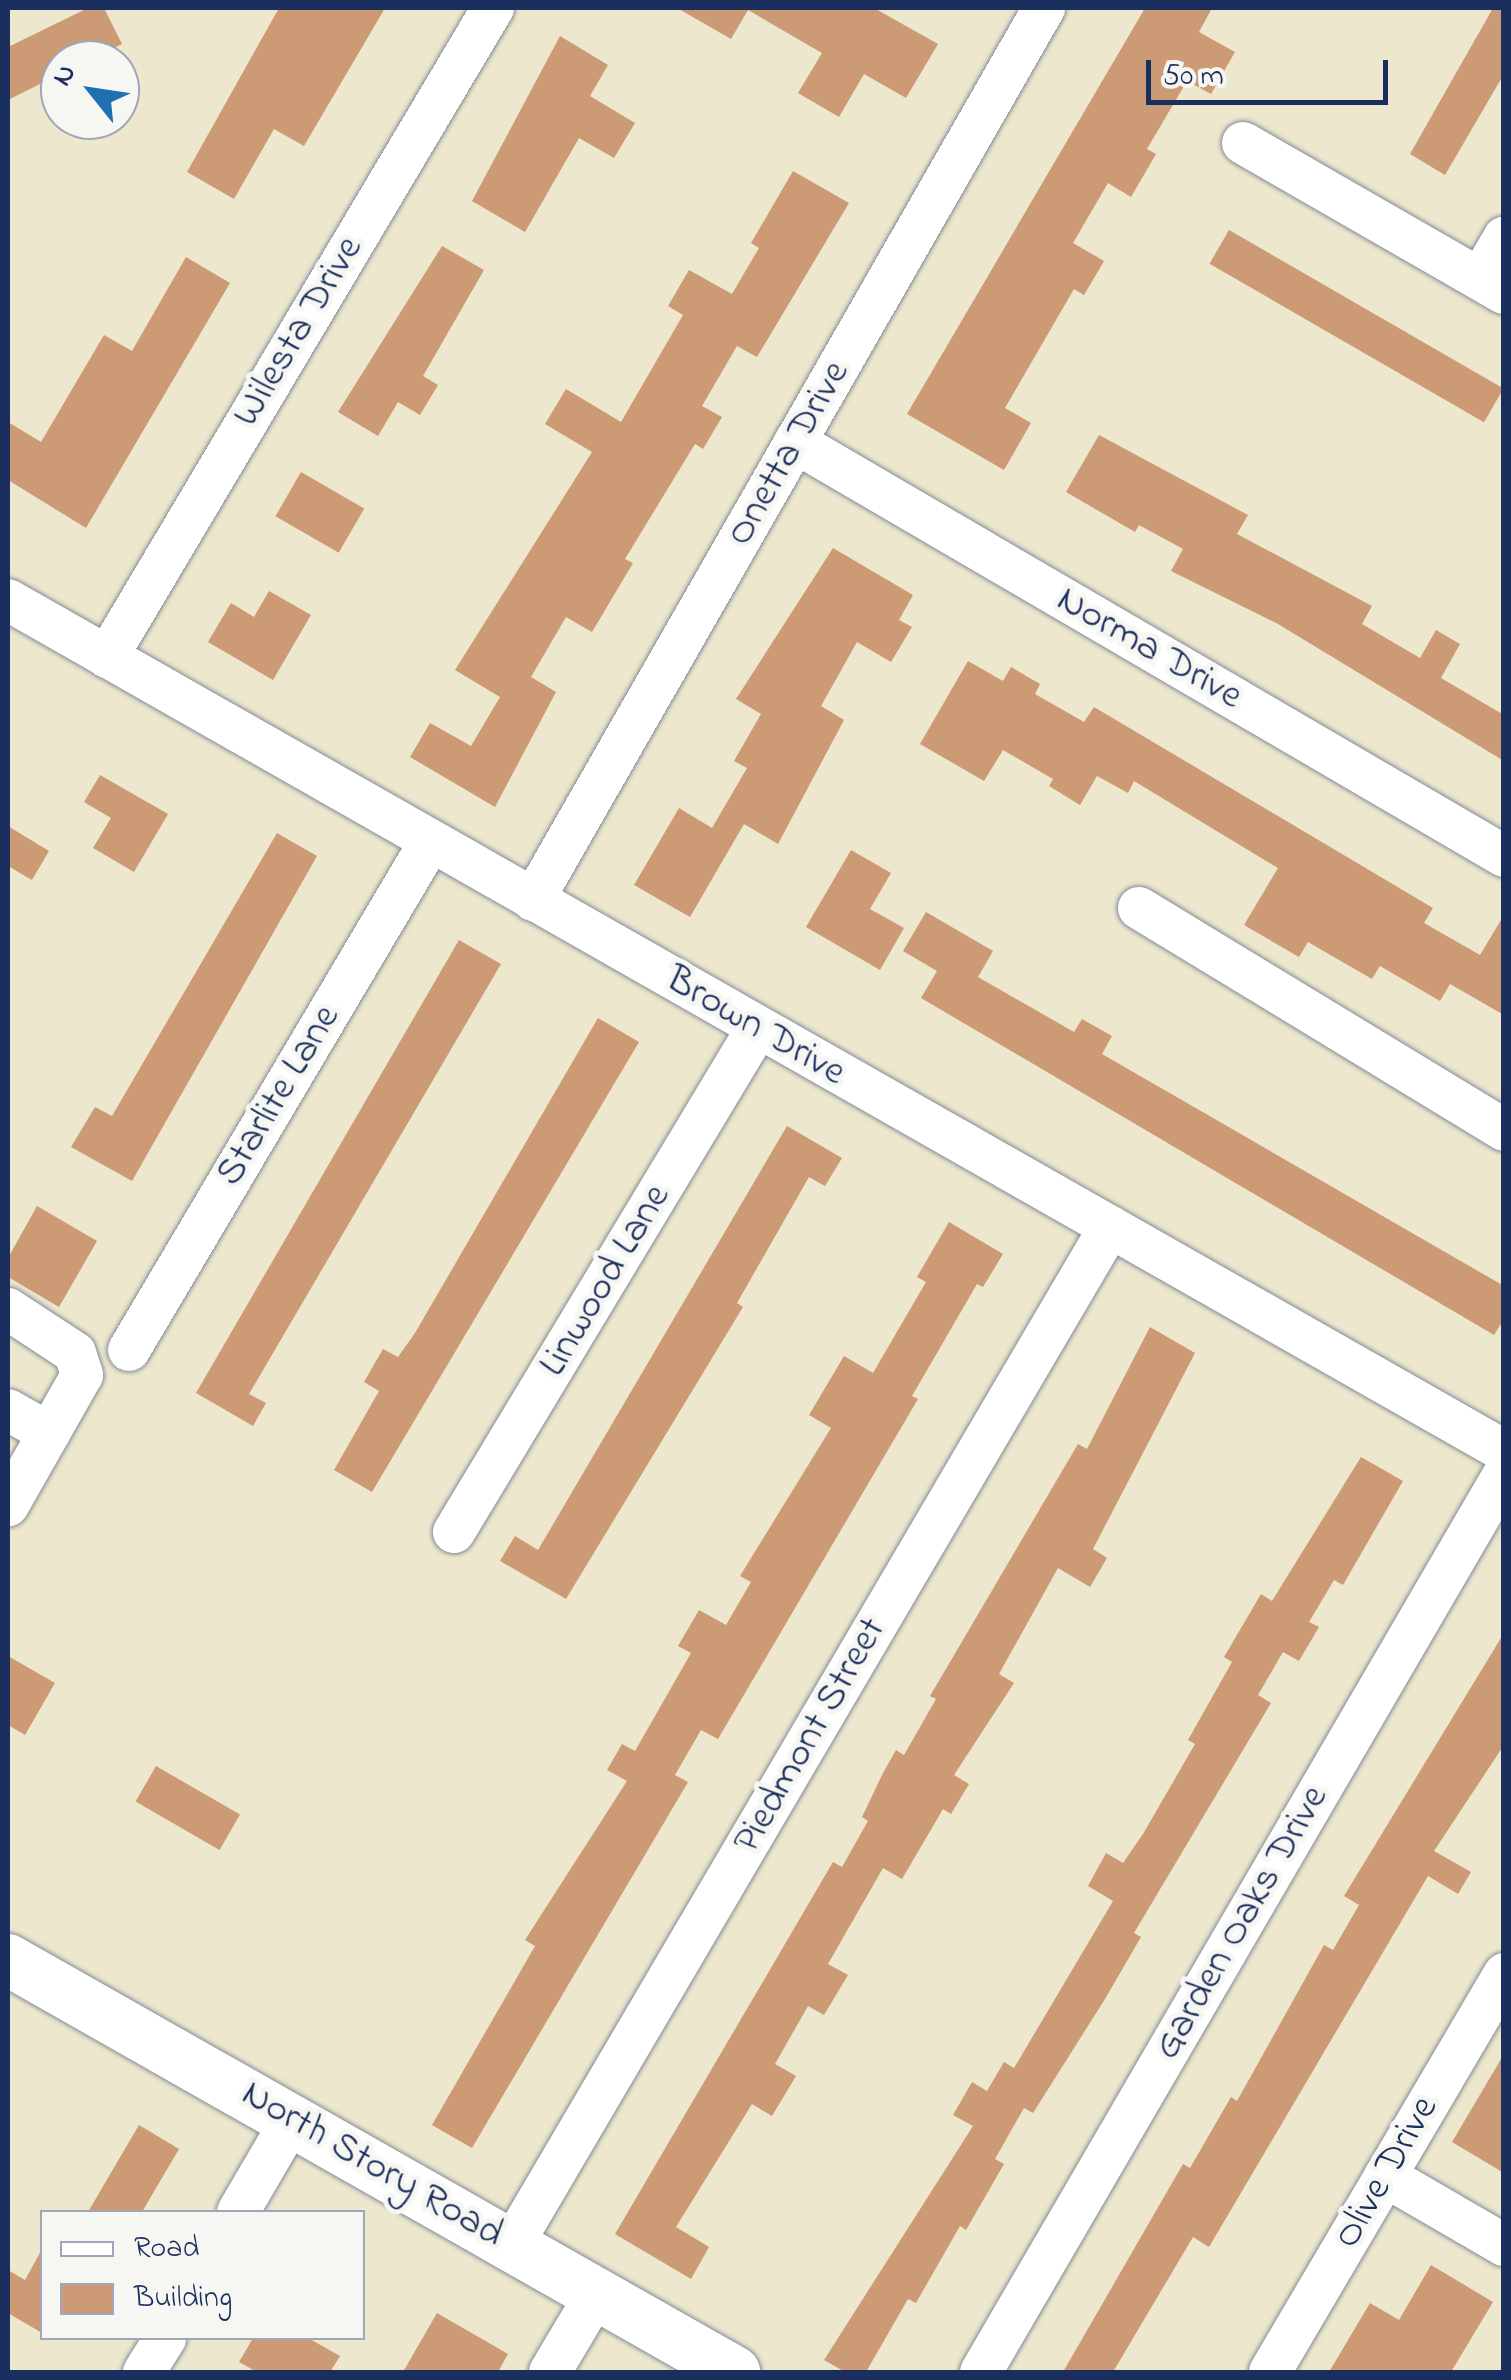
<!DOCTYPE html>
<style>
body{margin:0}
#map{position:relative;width:1511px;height:2380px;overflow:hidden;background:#ece7cd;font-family:"Indie Flower",sans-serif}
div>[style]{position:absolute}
.building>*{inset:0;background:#cc9a74;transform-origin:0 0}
.roads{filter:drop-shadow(0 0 2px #848b96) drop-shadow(0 0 2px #848b96)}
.minor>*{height:42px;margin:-21px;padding:0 21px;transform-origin:21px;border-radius:21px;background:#fff}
.major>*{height:52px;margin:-26px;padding:0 26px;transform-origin:26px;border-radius:26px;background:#fff}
span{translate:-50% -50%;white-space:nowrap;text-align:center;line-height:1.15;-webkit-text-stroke:10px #f6f6f2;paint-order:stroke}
.street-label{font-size:40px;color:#1b2f5e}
.frame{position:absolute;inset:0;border:10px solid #1b2f5e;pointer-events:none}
.legend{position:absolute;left:40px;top:2210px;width:325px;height:130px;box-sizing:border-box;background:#f6f6f2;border:2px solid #9ea6b7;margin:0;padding:12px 18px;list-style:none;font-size:30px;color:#1b2f5e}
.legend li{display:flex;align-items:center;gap:20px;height:50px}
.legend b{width:50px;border:2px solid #9ea6b7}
.north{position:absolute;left:40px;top:40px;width:100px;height:100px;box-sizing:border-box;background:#f6f6f2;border:2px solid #9ea6b7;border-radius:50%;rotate:300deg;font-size:28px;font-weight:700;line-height:40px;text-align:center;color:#1b2f5e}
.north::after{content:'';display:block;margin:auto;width:35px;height:45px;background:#1f6fb2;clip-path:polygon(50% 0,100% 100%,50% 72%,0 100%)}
.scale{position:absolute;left:1146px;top:60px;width:242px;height:45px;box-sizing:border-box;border:5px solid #1b2f5e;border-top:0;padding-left:12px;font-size:30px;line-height:35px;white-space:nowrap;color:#1b2f5e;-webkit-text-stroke:8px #f6f6f2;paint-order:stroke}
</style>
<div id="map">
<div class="building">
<div style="clip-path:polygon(88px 8px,104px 8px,122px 44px,89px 60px,60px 60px,60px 74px,8px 100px,8px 47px)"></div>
<div style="clip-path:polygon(279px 8px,385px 8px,304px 146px,274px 129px,234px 199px,187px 172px)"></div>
<div style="clip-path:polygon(677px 8px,874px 8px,938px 44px,906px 98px,864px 74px,839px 117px,798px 93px,822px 53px,748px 10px,731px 39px)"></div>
<div style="clip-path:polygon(1145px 8px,1212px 8px,1199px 32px,1235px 52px,1211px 94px,1187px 81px,1147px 149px,1156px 154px,1131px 197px,1108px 183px,1073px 243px,1104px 261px,1084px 295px,1074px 289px,1005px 408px,1031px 423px,1004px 470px,907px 414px)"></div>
<div style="clip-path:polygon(1493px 8px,1504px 8px,1504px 74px,1445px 175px,1410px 154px)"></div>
<div style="clip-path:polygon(560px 36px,608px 65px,590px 96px,635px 123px,614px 158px,579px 138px,525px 232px,472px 201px)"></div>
<div style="clip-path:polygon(793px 171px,849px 203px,757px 357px,737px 346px,702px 406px,722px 417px,703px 449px,695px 444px,625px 559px,633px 563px,592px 632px,566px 617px,531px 677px,556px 692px,495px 807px,410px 757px,430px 723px,471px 746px,500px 697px,455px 670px,592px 452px,545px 424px,566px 389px,621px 422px,683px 315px,668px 306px,689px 270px,732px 294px,759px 248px,751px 243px)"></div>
<div style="left:1229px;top:230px;width:317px;height:39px;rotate:30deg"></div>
<div style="clip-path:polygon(442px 246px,484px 270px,423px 376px,438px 385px,420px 415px,398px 402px,378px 436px,338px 412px)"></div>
<div style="clip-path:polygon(186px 257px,230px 283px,86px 528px,8px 480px,8px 422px,41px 442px,104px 335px,132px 351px)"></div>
<div style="clip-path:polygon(1099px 435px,1248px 515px,1237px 534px,1372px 606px,1362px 624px,1420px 658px,1436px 630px,1460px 644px,1441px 678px,1504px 715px,1504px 761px,1278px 624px,1171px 571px,1183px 549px,1139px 525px,1135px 532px,1066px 492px)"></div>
<div style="left:301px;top:472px;width:73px;height:51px;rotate:30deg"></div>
<div style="clip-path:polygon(833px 548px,913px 595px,899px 620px,912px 627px,891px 662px,857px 642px,821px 706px,844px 720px,778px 844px,744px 824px,690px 917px,634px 885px,679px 808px,712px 828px,747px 768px,734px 761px,761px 714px,736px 699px)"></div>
<div style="clip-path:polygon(269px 591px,311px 615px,273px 680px,208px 642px,231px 603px,254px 617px)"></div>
<div style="clip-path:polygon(968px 661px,1003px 681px,1011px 667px,1040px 684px,1035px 694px,1084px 722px,1094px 707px,1433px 908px,1424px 923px,1480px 955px,1504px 915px,1504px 1015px,1450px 984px,1440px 1001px,1380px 966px,1372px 979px,1308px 942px,1299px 957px,1244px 925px,1278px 868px,1134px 781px,1128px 793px,1097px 776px,1080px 805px,1049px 786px,1053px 779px,1003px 750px,984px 781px,920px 744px)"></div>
<div style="clip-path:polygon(100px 775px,168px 814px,134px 872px,93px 848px,111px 818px,84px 802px)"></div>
<div style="clip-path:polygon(8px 826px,49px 851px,32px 880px,8px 866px)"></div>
<div style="clip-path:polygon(277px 833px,317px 856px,132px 1181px,71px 1147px,95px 1107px,112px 1116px)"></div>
<div style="clip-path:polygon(851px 850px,891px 873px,870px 909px,904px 928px,880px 970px,806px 927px)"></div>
<div style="clip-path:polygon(926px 912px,993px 951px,978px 977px,1074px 1032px,1082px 1019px,1112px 1036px,1102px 1054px,1504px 1286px,1504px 1319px,1494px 1335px,921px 998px,937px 971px,903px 951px)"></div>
<div style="clip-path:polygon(459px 940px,501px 964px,249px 1394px,266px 1403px,253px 1426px,196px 1393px)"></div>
<div style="clip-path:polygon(598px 1018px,639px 1042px,372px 1492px,334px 1470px,379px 1391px,364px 1382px,383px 1349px,398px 1357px,415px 1333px)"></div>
<div style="clip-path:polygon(787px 1126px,842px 1158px,825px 1186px,809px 1177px,737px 1303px,743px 1307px,566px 1599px,500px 1561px,515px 1536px,538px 1550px)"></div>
<div style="clip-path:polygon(37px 1206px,97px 1241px,59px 1307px,8px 1277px,8px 1258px)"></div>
<div style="clip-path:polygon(949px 1222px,1003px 1254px,983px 1287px,977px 1284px,912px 1396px,918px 1399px,718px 1739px,701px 1730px,675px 1775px,688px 1782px,472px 2148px,432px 2125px,535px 1946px,525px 1940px,627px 1781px,607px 1770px,622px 1744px,635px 1751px,691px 1653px,678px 1646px,699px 1610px,726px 1625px,751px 1582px,740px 1576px,831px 1428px,809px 1415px,844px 1356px,873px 1373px,926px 1282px,917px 1277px)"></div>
<div style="clip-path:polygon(1150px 1327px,1195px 1353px,1093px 1549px,1107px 1558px,1090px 1587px,1058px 1568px,999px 1674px,1014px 1683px,954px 1775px,969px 1784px,951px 1814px,943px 1809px,902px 1879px,883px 1868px,828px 1964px,848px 1975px,824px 2015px,808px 2006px,775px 2064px,796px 2076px,772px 2116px,752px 2104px,676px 2227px,709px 2247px,691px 2279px,615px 2234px,833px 1862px,842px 1867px,868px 1821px,862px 1817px,883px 1773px,896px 1750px,904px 1755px,936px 1699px,930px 1696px,1078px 1444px,1087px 1449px)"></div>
<div style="clip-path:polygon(1361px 1457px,1403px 1481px,1343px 1585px,1334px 1580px,1309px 1622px,1319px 1627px,1299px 1661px,1283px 1652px,1258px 1695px,1271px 1703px,1134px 1933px,1141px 1937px,1105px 1999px,1033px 2113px,1024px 2108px,995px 2159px,1004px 2164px,966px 2230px,960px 2226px,916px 2303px,908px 2299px,866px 2372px,845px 2372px,824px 2360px,973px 2126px,953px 2115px,972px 2082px,987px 2091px,1004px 2062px,1014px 2068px,1113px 1901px,1088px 1886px,1106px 1853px,1123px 1863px,1143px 1834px,1195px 1744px,1188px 1740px,1232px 1662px,1224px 1657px,1261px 1594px,1272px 1601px)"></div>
<div style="clip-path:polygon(1504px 1633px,1504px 1745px,1434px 1851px,1471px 1872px,1458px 1894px,1428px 1876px,1209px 2247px,1193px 2237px,1113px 2372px,1063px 2372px,1183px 2164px,1190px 2168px,1231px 2097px,1237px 2101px,1324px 1945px,1333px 1950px,1359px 1905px,1344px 1896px)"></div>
<div style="clip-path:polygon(8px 1656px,55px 1683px,25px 1735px,8px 1725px)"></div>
<div style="left:156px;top:1766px;width:97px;height:41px;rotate:30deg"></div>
<div style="clip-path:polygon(1504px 2054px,1504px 2173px,1452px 2142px)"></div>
<div style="clip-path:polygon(139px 2125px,179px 2149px,142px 2212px,88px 2212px)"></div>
<div style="clip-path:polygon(42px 2249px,42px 2333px,8px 2313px,8px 2270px,25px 2280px)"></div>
<div style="clip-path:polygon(1431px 2265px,1493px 2302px,1451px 2372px,1329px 2372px,1370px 2303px,1399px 2320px)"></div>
<div style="clip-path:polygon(437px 2313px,508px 2354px,498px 2372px,403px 2372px)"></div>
<div style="clip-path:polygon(253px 2338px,308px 2338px,340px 2356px,330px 2372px,257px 2372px,239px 2362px)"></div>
</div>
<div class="roads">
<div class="minor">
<div style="left:1243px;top:143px;width:301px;rotate:29.9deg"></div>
<div style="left:1480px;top:279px;width:48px;rotate:-59.7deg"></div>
<div style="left:795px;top:442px;width:821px;rotate:30.28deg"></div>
<div style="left:8px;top:600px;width:1721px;rotate:29.63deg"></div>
<div style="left:107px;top:657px;width:755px;rotate:-59.26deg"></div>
<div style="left:533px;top:900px;width:1028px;rotate:-60.19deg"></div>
<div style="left:1139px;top:908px;width:427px;rotate:31.3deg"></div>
<div style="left:8px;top:1309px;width:80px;rotate:33.3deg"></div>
<div style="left:75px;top:1353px;width:23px;rotate:72deg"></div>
<div style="left:82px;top:1375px;width:150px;rotate:119.6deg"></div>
<div style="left:129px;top:1350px;width:590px;rotate:-59.35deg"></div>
<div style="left:8px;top:1410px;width:47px;rotate:29.3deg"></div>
<div style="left:454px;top:1532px;width:587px;rotate:-58.94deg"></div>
<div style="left:1385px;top:2176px;width:138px;rotate:30.1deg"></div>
<div style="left:238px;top:2212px;width:109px;rotate:-59.7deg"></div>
<div style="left:512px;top:2245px;width:1181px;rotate:-59.57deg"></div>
<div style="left:144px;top:2372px;width:40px;rotate:-58deg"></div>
<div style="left:550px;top:2372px;width:92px;rotate:-59.3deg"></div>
<div style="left:981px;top:2372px;width:1039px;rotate:-59.78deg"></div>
<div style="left:1270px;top:2372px;width:462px;rotate:-59.5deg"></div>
</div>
<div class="major">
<div style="left:8px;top:1960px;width:835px;rotate:29.57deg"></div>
</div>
</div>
<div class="street-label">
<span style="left:299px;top:332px;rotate:-59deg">Wilesta Drive</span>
<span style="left:789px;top:454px;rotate:-60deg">Onetta Drive</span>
<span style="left:1149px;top:649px;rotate:30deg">Norma Drive</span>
<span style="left:755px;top:1027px;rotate:30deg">Brown Drive</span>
<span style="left:279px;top:1096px;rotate:-59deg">Starlite Lane</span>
<span style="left:606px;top:1281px;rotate:-59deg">Linwood Lane</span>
<span style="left:811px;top:1736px;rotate:-60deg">Piedmont Street</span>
<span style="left:1242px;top:1923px;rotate:-60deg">Garden Oaks Drive</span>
<span style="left:372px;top:2165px;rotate:30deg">North Story Road</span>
<span style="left:1387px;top:2173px;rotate:-60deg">Olive Drive</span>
</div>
<div class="frame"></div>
<ul class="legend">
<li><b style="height:12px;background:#fff"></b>Road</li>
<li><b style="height:28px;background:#cc9a74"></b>Building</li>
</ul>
<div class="north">N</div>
<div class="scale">50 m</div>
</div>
